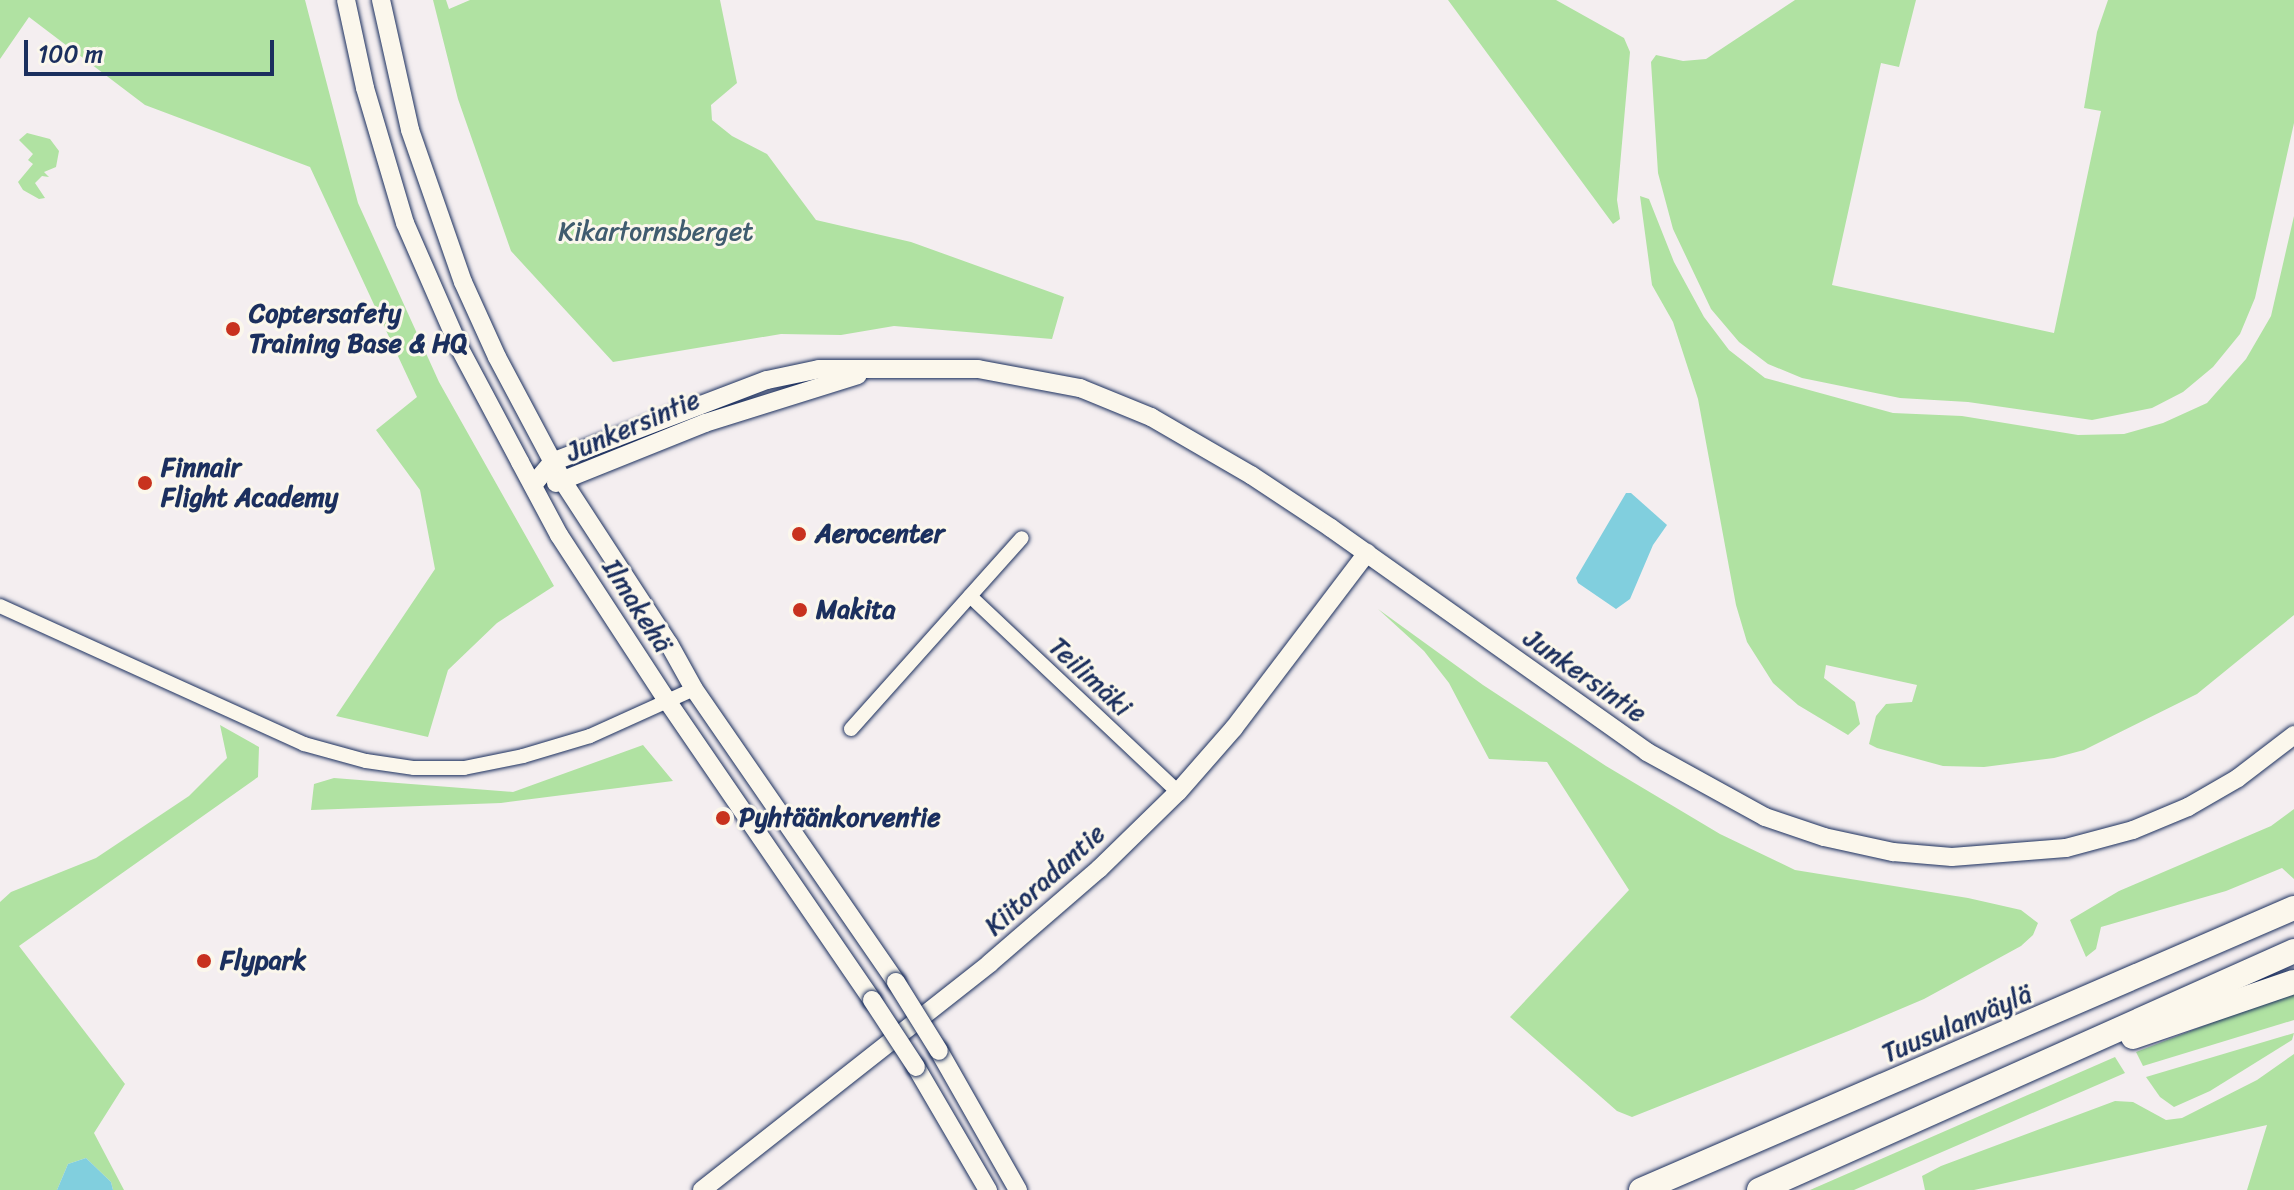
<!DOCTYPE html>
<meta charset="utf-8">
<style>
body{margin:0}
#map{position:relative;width:2294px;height:1190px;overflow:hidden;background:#f4eef0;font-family:Sriracha,sans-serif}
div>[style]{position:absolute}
.green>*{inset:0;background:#b0e2a2}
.water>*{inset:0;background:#81cfde}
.roads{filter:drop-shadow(0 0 2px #1b2f5e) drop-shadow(0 0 2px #1b2f5e)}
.street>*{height:14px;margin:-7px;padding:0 7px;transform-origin:7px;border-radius:7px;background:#fbf7ec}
.secondary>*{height:18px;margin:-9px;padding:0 9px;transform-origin:9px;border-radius:9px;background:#fbf7ec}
.highway>*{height:24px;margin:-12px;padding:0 12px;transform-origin:12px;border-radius:12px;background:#fbf7ec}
.bridges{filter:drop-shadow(0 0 2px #1b2f5e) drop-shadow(0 0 2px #1b2f5e)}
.secondary-bridge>*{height:18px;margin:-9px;padding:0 9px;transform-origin:9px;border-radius:9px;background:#fbf7ec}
.dots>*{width:22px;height:22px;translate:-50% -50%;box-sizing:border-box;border:4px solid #fbf7ec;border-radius:50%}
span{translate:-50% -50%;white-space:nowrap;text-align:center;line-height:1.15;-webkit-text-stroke:6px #fbf7ec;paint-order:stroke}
.park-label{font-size:26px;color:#405c6f}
.poi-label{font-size:26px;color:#1b2f5e;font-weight:700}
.left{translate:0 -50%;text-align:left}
.street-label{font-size:26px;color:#1b2f5e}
.scale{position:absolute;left:24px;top:40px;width:250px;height:36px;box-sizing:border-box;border:4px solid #1b2f5e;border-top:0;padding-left:10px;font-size:24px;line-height:28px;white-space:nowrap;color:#1b2f5e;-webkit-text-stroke:6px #fbf7ec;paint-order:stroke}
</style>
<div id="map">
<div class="green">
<div style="clip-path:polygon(0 0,305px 0,358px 203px,439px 382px,554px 586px,497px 623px,448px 670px,428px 737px,336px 716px,435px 569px,420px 490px,376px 430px,417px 397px,310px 167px,145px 105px,29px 17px,0 59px)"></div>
<div style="clip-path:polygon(433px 0,446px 0,449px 9px,470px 0,720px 0,737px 83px,711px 105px,712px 120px,732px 136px,767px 154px,816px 220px,911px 242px,1064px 297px,1052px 339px,894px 326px,841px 335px,781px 334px,613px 362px,511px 251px,458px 99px)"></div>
<div style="clip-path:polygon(1448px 0,1556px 0,1624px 38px,1630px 52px,1617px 200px,1620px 219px,1613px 224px)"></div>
<div style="clip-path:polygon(1795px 0,1916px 0,1899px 67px,1881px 63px,1832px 285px,2054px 333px,2101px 111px,2084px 108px,2097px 32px,2108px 0,2294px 0,2294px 123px,2255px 298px,2240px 334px,2213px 367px,2183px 392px,2152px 408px,2092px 420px,1968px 402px,1900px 398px,1802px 378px,1768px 364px,1739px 342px,1711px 309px,1673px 229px,1658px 173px,1651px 62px,1656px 55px,1683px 61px,1706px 59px)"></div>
<div style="clip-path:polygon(27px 133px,50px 139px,59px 151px,56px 167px,44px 172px,49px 177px,42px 176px,35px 183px,45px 198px,39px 199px,23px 190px,18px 182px,33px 164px,28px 160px,33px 154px,19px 140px)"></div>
<div style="clip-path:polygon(1640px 196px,1649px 199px,1674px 262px,1704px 317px,1729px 350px,1765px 378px,1893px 413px,1962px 416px,2078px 435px,2124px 434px,2163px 423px,2207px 403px,2246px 359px,2271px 316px,2294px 216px,2294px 615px,2197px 694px,2084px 750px,2054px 758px,1984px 767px,1943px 766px,1877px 748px,1869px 744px,1876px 716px,1886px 704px,1912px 702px,1917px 685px,1826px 665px,1824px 678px,1855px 702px,1860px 724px,1848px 735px,1798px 705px,1773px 683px,1747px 642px,1736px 605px,1698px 399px,1673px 322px,1652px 285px)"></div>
<div style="clip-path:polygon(1378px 609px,1483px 685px,1606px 766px,1720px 834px,1795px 870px,1968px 898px,2021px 910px,2038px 923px,2033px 935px,2021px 946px,1924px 999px,1851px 1030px,1632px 1117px,1617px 1111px,1510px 1017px,1629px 890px,1547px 762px,1489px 759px,1449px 683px,1424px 651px)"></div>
<div style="clip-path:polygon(220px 725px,259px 747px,258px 777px,19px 946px,125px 1084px,94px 1133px,124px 1190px,113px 1190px,111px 1182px,86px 1158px,68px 1164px,57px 1190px,0 1190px,0 902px,11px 892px,96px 858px,189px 796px,227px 758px)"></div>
<div style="clip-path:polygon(643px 745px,673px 781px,501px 803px,311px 810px,314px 784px,334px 778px,513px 792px)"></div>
<div style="clip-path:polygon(2294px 809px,2294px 879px,2282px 868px,2226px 891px,2101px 927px,2096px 949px,2086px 957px,2070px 920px,2119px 891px,2271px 826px)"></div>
<div style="clip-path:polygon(2294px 991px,2294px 1020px,2143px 1066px,2136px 1052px)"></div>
<div style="clip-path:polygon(2294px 1033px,2292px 1040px,2210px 1091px,2174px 1107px,2160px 1097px,2146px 1077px)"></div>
<div style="clip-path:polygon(2294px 1054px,2294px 1190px,2247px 1190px,2267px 1125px,1974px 1190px,1925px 1190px,1922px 1176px,1941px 1166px,2115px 1101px,2133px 1102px,2166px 1120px,2182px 1118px,2257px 1080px)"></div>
<div style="clip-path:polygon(2115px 1057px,2125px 1073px,1854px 1190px,1810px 1190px)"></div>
</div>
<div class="water">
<div style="clip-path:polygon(1626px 493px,1631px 493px,1667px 525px,1653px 545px,1630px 599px,1616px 609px,1578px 583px,1576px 578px)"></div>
<div style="clip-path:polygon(86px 1158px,111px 1182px,113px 1190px,57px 1190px,68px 1164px)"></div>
</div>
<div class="roads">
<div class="street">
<div style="left:970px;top:596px;width:286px;rotate:43.3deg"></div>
<div style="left:0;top:606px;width:334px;rotate:24.4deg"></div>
<div style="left:304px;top:744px;width:64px;rotate:15.3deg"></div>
<div style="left:366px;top:761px;width:49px;rotate:8.3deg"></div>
<div style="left:414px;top:768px;width:50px"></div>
<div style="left:464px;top:768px;width:60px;rotate:-11.5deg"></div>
<div style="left:523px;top:756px;width:70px;rotate:-16.6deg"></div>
<div style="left:590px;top:736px;width:114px;rotate:-24.3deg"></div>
<div style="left:851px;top:729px;width:256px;rotate:-48.2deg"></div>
</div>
<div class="secondary">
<div style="left:346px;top:0;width:90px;rotate:77.8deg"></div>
<div style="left:365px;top:88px;width:141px;rotate:73.5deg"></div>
<div style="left:405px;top:223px;width:137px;rotate:66.4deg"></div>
<div style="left:460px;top:349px;width:128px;rotate:62deg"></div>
<div style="left:520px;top:462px;width:83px;rotate:61.9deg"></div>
<div style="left:559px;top:535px;width:199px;rotate:56.9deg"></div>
<div style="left:668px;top:702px;width:361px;rotate:55.6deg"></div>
<div style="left:381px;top:0;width:133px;rotate:77.4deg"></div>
<div style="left:410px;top:130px;width:161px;rotate:70.8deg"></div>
<div style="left:463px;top:282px;width:82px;rotate:65.6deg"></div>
<div style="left:497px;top:357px;width:143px;rotate:62deg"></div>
<div style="left:564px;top:483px;width:192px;rotate:56.9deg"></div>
<div style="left:669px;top:644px;width:51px;rotate:60.9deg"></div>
<div style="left:694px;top:689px;width:356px;rotate:55.4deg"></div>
<div style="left:556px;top:483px;width:161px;rotate:-21.9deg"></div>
<div style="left:705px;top:423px;width:160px;rotate:-17.4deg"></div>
<div style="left:533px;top:485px;width:30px;rotate:-50deg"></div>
<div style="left:552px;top:462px;width:230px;rotate:-20.9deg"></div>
<div style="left:767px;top:380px;width:53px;rotate:-11.9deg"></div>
<div style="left:819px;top:369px;width:159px"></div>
<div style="left:978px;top:369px;width:104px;rotate:10.6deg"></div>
<div style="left:1080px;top:388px;width:77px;rotate:22.2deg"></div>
<div style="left:1151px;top:417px;width:116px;rotate:30.1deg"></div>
<div style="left:1251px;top:475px;width:96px;rotate:33.5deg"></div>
<div style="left:1331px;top:528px;width:387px;rotate:35.3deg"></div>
<div style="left:1647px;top:752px;width:135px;rotate:28.8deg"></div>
<div style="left:1765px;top:817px;width:62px;rotate:18.7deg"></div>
<div style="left:1824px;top:837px;width:71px;rotate:12.3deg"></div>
<div style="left:1893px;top:852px;width:59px;rotate:4.8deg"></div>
<div style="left:1952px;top:857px;width:114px;rotate:-4.5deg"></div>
<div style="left:2066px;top:848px;width:69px;rotate:-15deg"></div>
<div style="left:2133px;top:830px;width:60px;rotate:-22.7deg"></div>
<div style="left:2188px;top:807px;width:58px;rotate:-30.1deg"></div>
<div style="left:2238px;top:778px;width:71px;rotate:-37.5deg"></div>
<div style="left:939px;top:1051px;width:160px;rotate:60.4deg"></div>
<div style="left:916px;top:1067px;width:143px;rotate:59.7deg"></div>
<div style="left:702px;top:1190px;width:367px;rotate:-38.2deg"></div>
<div style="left:990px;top:963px;width:144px;rotate:-40.8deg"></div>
<div style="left:1099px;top:869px;width:110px;rotate:-44.3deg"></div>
<div style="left:1178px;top:792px;width:85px;rotate:-48.8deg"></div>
<div style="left:1234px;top:728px;width:220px;rotate:-52.8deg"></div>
</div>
<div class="highway">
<div style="left:2133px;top:1037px;width:170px;rotate:-18.9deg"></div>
<div style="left:1641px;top:1190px;width:711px;rotate:-23.36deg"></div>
<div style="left:1759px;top:1190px;width:586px;rotate:-24.07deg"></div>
</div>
</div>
<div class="bridges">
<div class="secondary-bridge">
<div style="left:896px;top:982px;width:81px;rotate:58.1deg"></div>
<div style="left:872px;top:1000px;width:80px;rotate:56.7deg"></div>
</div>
</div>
<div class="dots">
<div style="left:233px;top:329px;background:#c8321e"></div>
<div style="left:145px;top:483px;background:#c8321e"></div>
<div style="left:799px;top:534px;background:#c8321e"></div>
<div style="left:800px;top:610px;background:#c8321e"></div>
<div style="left:723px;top:818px;background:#c8321e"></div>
<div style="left:204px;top:961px;background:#c8321e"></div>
</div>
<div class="park-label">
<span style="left:656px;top:232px">Kikartornsberget</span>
</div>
<div class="poi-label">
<span class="left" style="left:249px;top:329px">Coptersafety<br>Training Base &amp; HQ</span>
<span class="left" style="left:161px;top:483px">Finnair<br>Flight Academy</span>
<span class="left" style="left:815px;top:534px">Aerocenter</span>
<span class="left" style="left:816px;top:610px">Makita</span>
<span class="left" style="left:739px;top:818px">Pyhtäänkorventie</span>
<span class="left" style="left:220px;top:961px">Flypark</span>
</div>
<div class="street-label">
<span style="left:633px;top:426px;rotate:-23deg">Junkersintie</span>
<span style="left:637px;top:606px;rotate:57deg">Ilmakehä</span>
<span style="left:1585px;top:676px;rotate:35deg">Junkersintie</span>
<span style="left:1090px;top:677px;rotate:43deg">Teilimäki</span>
<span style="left:1045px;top:880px;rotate:-42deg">Kiitoradantie</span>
<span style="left:1957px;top:1024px;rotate:-23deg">Tuusulanväylä</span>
</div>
<div class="scale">100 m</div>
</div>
